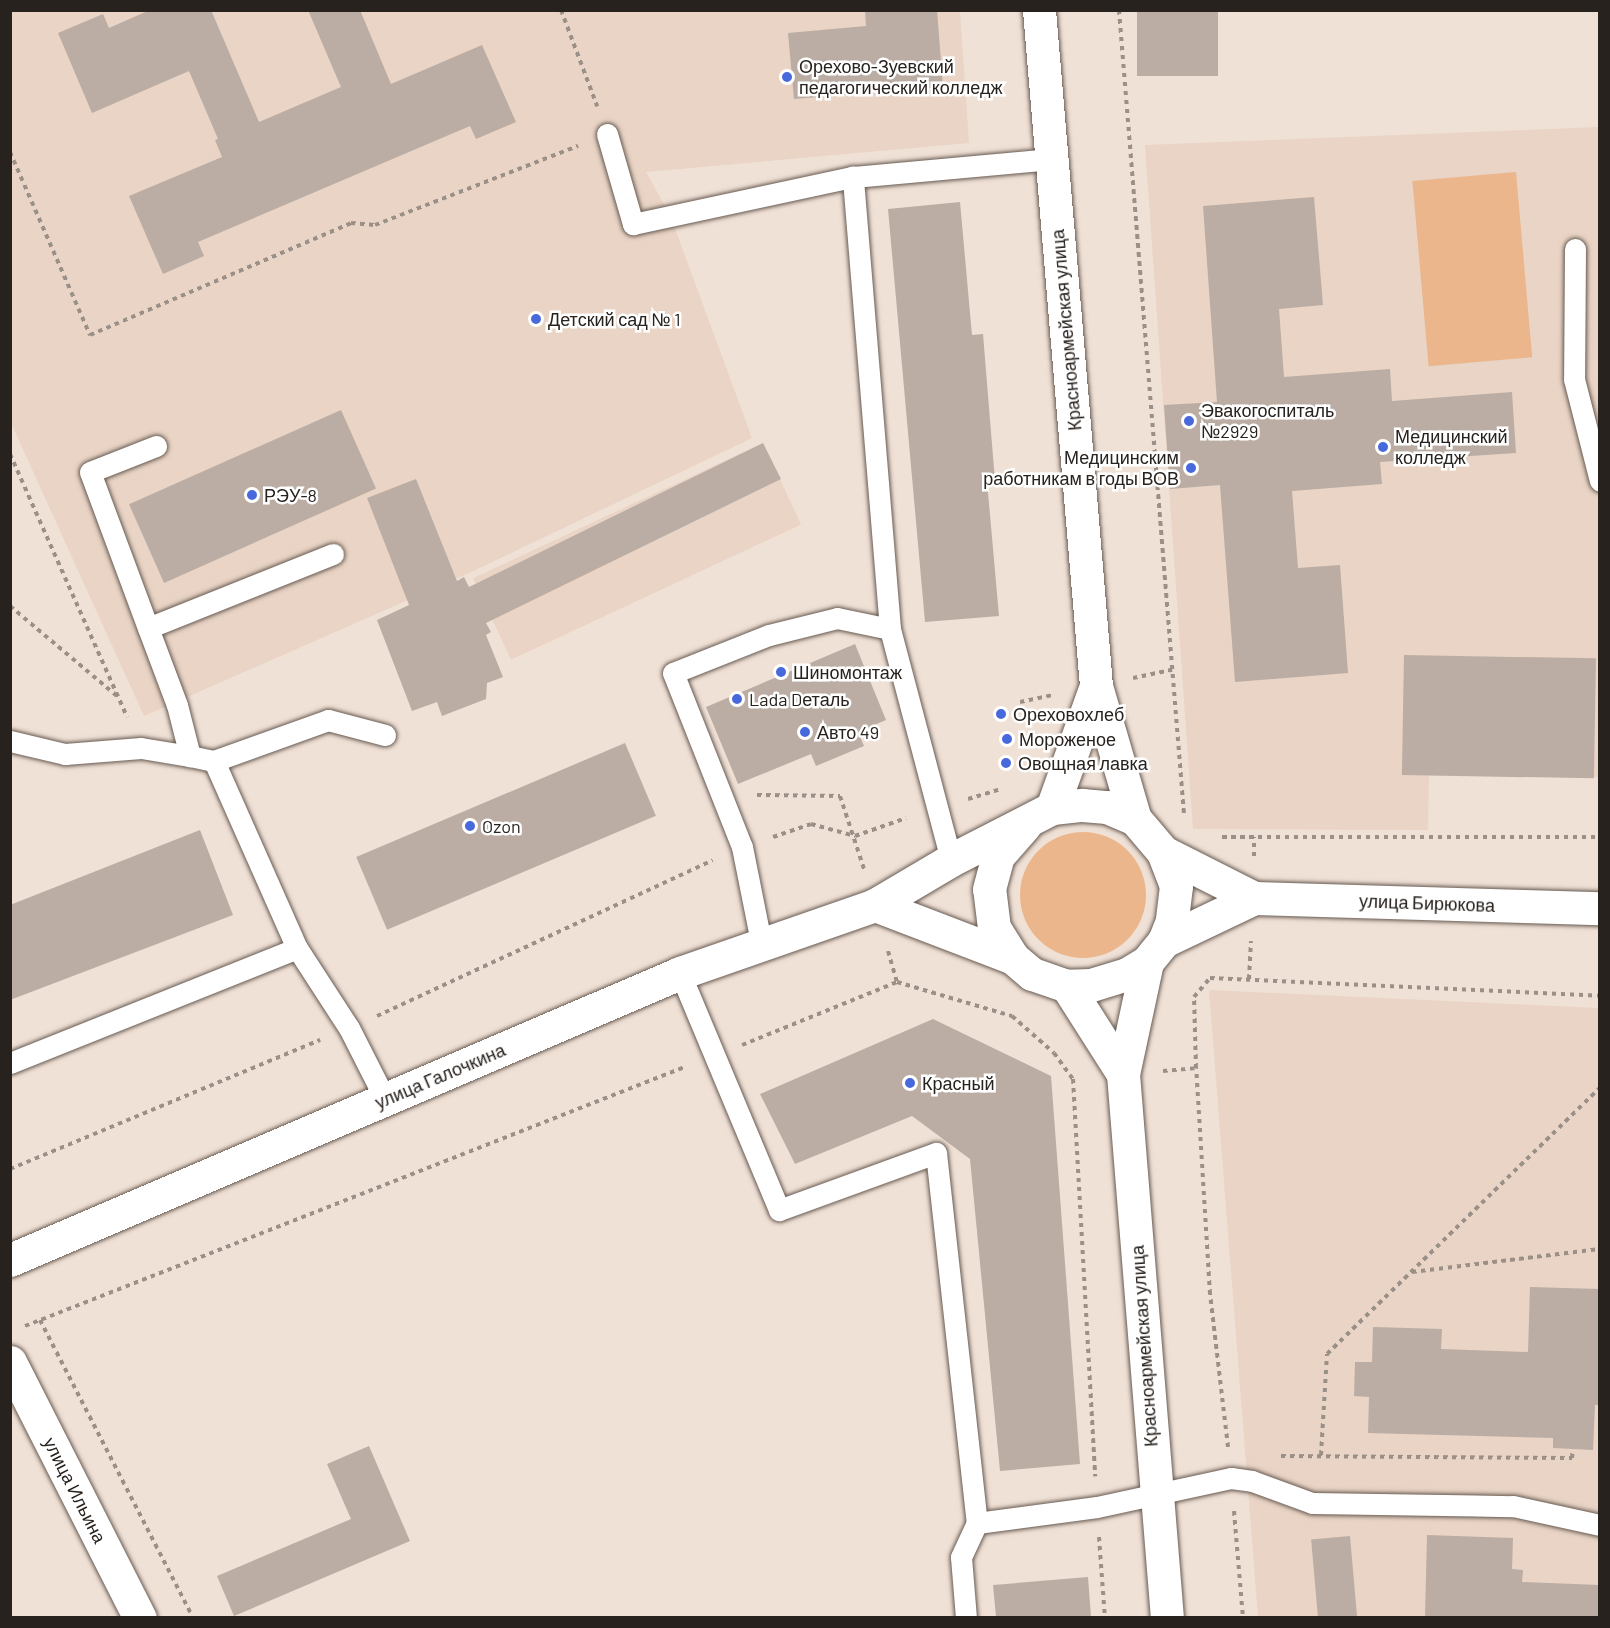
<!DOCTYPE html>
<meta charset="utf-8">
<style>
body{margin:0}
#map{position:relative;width:1610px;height:1628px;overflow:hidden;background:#f0e1d6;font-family:Barlow,sans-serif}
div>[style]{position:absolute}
.built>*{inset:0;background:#e9d4c5;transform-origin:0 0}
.green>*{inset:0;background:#ecb68c;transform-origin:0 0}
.round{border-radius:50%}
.building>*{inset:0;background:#bbada3;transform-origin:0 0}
.path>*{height:4px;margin-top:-2px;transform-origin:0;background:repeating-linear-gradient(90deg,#9b9088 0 4.5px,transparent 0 9px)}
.roads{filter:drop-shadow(0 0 2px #675a51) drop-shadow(0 0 2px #675a51)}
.lane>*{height:21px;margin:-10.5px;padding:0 10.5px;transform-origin:10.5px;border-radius:10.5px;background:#fff}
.street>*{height:33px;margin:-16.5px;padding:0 16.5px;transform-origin:16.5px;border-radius:16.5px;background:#fff}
.secondary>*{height:33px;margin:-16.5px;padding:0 16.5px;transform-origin:16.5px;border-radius:16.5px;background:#fff}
.dots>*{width:16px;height:16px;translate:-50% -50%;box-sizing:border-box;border:3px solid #fff;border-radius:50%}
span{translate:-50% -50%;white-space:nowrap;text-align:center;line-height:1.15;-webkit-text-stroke:5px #fff;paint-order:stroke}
.poi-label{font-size:18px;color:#28221e}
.left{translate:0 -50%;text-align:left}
.right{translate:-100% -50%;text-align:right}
.street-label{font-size:18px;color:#28221e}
.frame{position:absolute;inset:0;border:12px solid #28221e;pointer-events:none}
</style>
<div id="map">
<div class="built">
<div style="clip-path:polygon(10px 11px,960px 11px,969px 143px,646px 172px,670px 215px,752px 438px,467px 574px,144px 716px,11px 423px)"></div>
<div style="clip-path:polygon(1599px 127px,1599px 777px,1429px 775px,1428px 830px,1193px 829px,1145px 145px)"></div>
<div style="left:763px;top:443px;width:90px;height:320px;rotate:65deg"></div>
<div style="clip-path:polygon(1209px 990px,1599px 1008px,1599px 1617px,1258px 1617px)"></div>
</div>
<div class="green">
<div style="left:1516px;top:172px;width:186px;height:104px;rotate:85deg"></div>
<div class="round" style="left:1020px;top:832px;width:126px;height:126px"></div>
</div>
<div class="building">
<div style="clip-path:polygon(150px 10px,211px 10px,259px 122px,341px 87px,308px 10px,360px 10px,391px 84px,482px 45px,516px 122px,476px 139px,470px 126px,198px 242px,204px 256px,163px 274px,129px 196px,222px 157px,215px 140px,218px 139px,189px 71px,92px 113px,58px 33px,103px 14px,109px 28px)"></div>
<div style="clip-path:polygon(865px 10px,937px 10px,943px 87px,794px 99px,788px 33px,866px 26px)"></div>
<div style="left:1137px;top:10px;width:81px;height:66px"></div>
<div style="clip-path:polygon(1314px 197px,1323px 305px,1279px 309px,1284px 377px,1390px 369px,1392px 401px,1512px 392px,1516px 453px,1380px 462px,1382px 484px,1292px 491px,1298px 568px,1340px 565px,1348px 673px,1235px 682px,1220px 485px,1170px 489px,1164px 405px,1217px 402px,1203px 206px)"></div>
<div style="clip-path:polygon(960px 202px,972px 335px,983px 334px,995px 481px,987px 481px,999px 616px,925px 622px,888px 209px)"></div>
<div style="left:341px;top:410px;width:86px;height:232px;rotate:66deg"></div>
<div style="clip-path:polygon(763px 443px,781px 479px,486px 623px,491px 632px,486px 635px,503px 677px,487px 683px,486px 699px,442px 716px,437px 702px,412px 711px,377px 620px,409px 605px,367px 498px,416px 479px,457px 581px,464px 577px,469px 587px)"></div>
<div style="clip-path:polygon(855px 644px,886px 720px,858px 732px,864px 746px,816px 766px,811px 754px,738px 784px,706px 707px)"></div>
<div style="left:1404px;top:655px;width:192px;height:120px;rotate:1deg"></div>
<div style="left:625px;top:743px;width:79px;height:292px;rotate:67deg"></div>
<div style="clip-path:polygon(200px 830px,233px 915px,10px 1000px,10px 905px)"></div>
<div style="clip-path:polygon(933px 1019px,1051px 1076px,1080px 1464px,1000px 1471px,970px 1159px,912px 1116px,795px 1164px,760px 1094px)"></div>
<div style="clip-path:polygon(1530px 1287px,1599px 1289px,1599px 1405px,1595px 1405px,1593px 1450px,1553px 1448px,1553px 1438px,1368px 1433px,1369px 1397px,1354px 1396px,1355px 1362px,1372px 1362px,1373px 1327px,1442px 1329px,1441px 1349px,1528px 1352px)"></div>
<div style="clip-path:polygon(369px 1446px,410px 1541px,234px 1616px,217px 1576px,351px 1519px,327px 1464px)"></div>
<div style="clip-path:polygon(1427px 1535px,1513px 1538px,1512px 1569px,1523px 1570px,1522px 1582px,1599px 1585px,1599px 1617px,1425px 1617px)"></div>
<div style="left:1350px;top:1536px;width:81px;height:39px;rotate:85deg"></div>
<div style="clip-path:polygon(1088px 1577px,1091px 1617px,996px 1617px,993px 1585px)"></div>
</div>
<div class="path">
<div style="left:561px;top:10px;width:103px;rotate:69.4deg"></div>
<div style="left:1119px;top:10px;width:808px;rotate:85.38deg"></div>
<div style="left:10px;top:152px;width:200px;rotate:66.4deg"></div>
<div style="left:90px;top:335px;width:284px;rotate:-23.2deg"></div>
<div style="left:351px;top:223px;width:24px;rotate:5deg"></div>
<div style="left:375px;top:225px;width:218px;rotate:-21.3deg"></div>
<div style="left:10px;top:454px;width:288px;rotate:66deg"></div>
<div style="left:10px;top:606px;width:141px;rotate:40.1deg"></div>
<div style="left:1133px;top:678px;width:40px;rotate:-12deg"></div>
<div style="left:1020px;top:702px;width:33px;rotate:-12deg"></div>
<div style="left:757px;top:795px;width:83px;rotate:0.7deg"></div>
<div style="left:840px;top:796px;width:77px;rotate:71.8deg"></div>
<div style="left:968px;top:799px;width:34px;rotate:-17deg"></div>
<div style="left:773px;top:837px;width:40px;rotate:-18.9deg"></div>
<div style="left:811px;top:824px;width:46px;rotate:15.3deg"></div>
<div style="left:855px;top:836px;width:54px;rotate:-19.4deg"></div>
<div style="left:1222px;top:837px;width:378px"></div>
<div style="left:1254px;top:856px;width:19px;rotate:-90deg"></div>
<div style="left:888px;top:951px;width:32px;rotate:74deg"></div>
<div style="left:1249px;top:979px;width:38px;rotate:-87deg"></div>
<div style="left:377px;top:1016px;width:370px;rotate:-24.9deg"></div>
<div style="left:742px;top:1045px;width:167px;rotate:-22.1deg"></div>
<div style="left:897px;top:982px;width:120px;rotate:16.5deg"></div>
<div style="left:1012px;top:1016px;width:56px;rotate:41.4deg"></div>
<div style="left:1054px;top:1053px;width:32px;rotate:54deg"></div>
<div style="left:1073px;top:1079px;width:398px;rotate:86.8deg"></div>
<div style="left:1163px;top:1071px;width:33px;rotate:-5deg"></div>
<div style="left:10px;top:1169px;width:336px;rotate:-22.6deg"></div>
<div style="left:1412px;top:1272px;width:189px;rotate:-7deg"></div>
<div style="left:40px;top:1320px;width:335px;rotate:62.8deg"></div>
<div style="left:25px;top:1326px;width:709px;rotate:-21.43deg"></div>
<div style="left:1228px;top:1447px;width:154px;rotate:-96.7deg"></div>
<div style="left:1210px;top:1294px;width:226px;rotate:-93.5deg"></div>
<div style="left:1196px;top:1068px;width:71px;rotate:-91.6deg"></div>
<div style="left:1194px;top:997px;width:25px;rotate:-50deg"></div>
<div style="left:1210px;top:978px;width:390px;rotate:2.6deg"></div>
<div style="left:1321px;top:1455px;width:101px;rotate:-86.6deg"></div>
<div style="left:1327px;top:1354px;width:381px;rotate:-44.3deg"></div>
<div style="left:1281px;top:1456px;width:291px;rotate:0.4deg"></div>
<div style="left:1572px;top:1458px;width:9px;rotate:-84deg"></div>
<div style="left:1234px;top:1511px;width:107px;rotate:85.2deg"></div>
<div style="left:1099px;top:1537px;width:81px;rotate:85.8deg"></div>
</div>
<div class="roads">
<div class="lane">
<div style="left:607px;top:134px;width:94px;rotate:73.9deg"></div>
<div style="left:633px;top:224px;width:225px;rotate:-12.1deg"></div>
<div style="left:1575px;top:249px;width:130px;rotate:90.4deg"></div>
<div style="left:1574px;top:379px;width:105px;rotate:75.7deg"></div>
<div style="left:333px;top:554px;width:199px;rotate:158.2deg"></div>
<div style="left:148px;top:628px;width:82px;rotate:69.4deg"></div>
<div style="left:177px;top:705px;width:53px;rotate:75.7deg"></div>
<div style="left:190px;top:756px;width:25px;rotate:12deg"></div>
<div style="left:214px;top:761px;width:205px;rotate:66.1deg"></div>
<div style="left:297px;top:948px;width:95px;rotate:57deg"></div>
<div style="left:349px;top:1028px;width:80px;rotate:63.1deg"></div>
<div style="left:148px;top:628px;width:166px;rotate:-110.4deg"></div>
<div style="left:90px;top:472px;width:71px;rotate:-21.5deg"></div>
<div style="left:10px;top:741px;width:57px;rotate:13.3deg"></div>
<div style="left:65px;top:754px;width:76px;rotate:-4.5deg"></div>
<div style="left:141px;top:748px;width:50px;rotate:9.3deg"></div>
<div style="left:214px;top:761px;width:121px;rotate:-19.8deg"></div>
<div style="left:328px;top:720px;width:59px;rotate:14.7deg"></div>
<div style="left:951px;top:860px;width:239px;rotate:-104.8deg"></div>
<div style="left:890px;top:629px;width:454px;rotate:-94.7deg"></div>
<div style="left:853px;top:177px;width:200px;rotate:-5.2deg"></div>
<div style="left:761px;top:942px;width:97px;rotate:-101.3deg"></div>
<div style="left:742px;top:847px;width:187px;rotate:-111.6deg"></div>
<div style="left:673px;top:673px;width:103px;rotate:-21.6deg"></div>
<div style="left:769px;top:635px;width:70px;rotate:-14deg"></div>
<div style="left:837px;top:618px;width:54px;rotate:11.7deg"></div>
<div style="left:680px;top:973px;width:257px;rotate:67.3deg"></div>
<div style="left:779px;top:1210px;width:167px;rotate:-20deg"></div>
<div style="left:936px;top:1153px;width:372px;rotate:83.7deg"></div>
<div style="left:10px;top:1063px;width:309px;rotate:-21.8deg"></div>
<div style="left:966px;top:1618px;width:61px;rotate:-94.7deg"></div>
<div style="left:961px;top:1557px;width:38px;rotate:-65deg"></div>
<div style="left:977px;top:1523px;width:121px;rotate:-7.6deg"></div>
<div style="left:1097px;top:1507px;width:137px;rotate:-12.2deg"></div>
<div style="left:1231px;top:1478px;width:21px;rotate:8deg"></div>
<div style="left:1252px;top:1481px;width:64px;rotate:20.1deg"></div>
<div style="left:1312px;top:1503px;width:201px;rotate:0.9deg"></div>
<div style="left:1513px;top:1506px;width:89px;rotate:12.3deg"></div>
</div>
<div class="street">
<div style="left:1147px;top:962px;width:115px;rotate:102.1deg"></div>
<div style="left:1123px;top:1074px;width:546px;rotate:85.38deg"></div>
<div style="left:1067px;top:986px;width:104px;rotate:57.5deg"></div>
<div style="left:10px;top:1362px;width:287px;rotate:63.1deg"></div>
</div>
<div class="secondary">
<div style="left:1039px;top:10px;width:678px;rotate:85.18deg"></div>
<div style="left:1096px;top:686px;width:139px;rotate:73.7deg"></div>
<div style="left:1052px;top:808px;width:130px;rotate:-70.2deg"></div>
<div style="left:1163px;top:852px;width:102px;rotate:26.8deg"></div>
<div style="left:1254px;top:898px;width:346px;rotate:1.7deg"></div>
<div style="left:875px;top:905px;width:148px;rotate:21deg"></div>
<div style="left:1164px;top:941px;width:100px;rotate:-25.5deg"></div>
<div style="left:10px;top:1260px;width:729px;rotate:-23.19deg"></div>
<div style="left:680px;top:973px;width:207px;rotate:-19.2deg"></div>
<div style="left:875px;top:905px;width:88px;rotate:-30.6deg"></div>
<div style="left:951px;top:860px;width:114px;rotate:-27.2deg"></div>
<div style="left:1052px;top:808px;width:30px;rotate:-6deg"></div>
<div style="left:1082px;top:805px;width:25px;rotate:5deg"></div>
<div style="left:1107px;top:807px;width:30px;rotate:23deg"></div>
<div style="left:1135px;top:819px;width:43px;rotate:49.7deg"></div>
<div style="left:1163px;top:852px;width:36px;rotate:69deg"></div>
<div style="left:1176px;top:886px;width:35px;rotate:97deg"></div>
<div style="left:1172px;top:921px;width:22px;rotate:112deg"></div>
<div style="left:1164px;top:941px;width:27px;rotate:129deg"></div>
<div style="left:1147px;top:962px;width:23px;rotate:149deg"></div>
<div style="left:1127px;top:974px;width:38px;rotate:163deg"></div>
<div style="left:1091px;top:985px;width:24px;rotate:178deg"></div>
<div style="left:1067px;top:986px;width:37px;rotate:-161deg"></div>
<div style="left:1032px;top:974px;width:25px;rotate:-140deg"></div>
<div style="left:1013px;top:958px;width:36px;rotate:-122deg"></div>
<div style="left:994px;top:928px;width:39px;rotate:-97deg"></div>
<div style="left:989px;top:889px;width:34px;rotate:-75deg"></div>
<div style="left:998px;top:856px;width:41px;rotate:-48.9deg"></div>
</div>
</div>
<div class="dots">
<div style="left:787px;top:77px;background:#4869dc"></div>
<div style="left:536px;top:319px;background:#4869dc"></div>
<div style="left:1189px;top:421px;background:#4869dc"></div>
<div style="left:1383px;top:447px;background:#4869dc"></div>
<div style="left:1191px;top:468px;background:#4869dc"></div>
<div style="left:252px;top:495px;background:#4869dc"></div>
<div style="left:781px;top:672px;background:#4869dc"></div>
<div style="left:737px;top:699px;background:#4869dc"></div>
<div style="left:1001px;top:714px;background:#4869dc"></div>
<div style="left:805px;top:732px;background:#4869dc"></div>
<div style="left:1007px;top:739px;background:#4869dc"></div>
<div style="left:1006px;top:763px;background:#4869dc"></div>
<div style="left:470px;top:826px;background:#4869dc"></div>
<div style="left:910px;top:1083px;background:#4869dc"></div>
</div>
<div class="poi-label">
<span class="left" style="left:799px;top:77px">Орехово-Зуевский<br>педагогический колледж</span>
<span class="left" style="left:548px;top:319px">Детский сад № 1</span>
<span class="left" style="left:1201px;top:421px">Эвакогоспиталь<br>№2929</span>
<span class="left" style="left:1395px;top:447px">Медицинский<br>колледж</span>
<span class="right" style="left:1179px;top:468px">Медицинским<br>работникам в годы ВОВ</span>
<span class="left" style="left:264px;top:495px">РЭУ-8</span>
<span class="left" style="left:793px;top:672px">Шиномонтаж</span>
<span class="left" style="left:749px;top:699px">Lada Dеталь</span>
<span class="left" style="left:1013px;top:714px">Ореховохлеб</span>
<span class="left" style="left:817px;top:732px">Авто 49</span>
<span class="left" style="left:1019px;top:739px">Мороженое</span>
<span class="left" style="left:1018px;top:763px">Овощная лавка</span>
<span class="left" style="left:482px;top:826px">Ozon</span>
<span class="left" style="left:922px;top:1083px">Красный</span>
</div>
<div class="street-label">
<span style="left:1066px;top:330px;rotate:-95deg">Красноармейская улица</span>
<span style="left:1427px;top:903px;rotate:2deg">улица Бирюкова</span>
<span style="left:440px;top:1076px;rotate:-23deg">улица Галочкина</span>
<span style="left:1144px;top:1346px;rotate:-94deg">Красноармейская улица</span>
<span style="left:75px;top:1490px;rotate:63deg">улица Ильина</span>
</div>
<div class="frame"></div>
</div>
